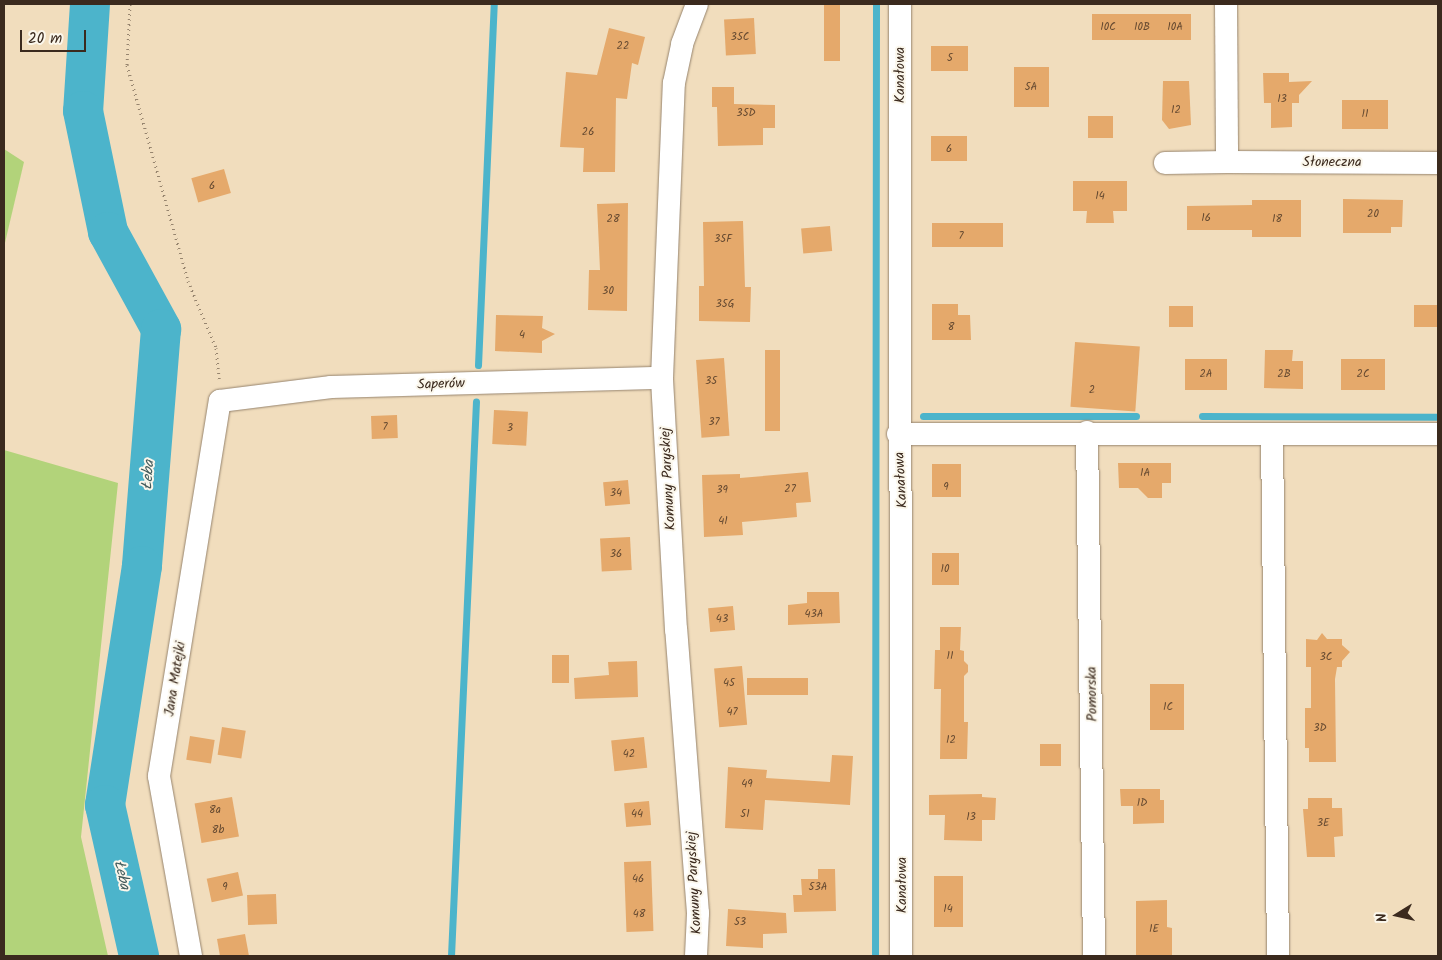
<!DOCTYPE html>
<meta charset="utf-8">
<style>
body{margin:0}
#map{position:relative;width:1442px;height:960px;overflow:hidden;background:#f1ddbd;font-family:Kalam,sans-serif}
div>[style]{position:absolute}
.green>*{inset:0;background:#b2d37a}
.stream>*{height:7px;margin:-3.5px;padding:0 3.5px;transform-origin:3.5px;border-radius:3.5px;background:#4cb4cb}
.river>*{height:40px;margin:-20px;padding:0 20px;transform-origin:20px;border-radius:20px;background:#4cb4cb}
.building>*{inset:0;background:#e5a96b;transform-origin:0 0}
.path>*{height:3px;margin-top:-1.5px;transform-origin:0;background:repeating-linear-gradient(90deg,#96846e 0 1px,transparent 0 5px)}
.roads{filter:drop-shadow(0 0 1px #96846e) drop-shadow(0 0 1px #96846e)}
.minor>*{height:22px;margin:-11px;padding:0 11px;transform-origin:11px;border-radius:11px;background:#fff}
span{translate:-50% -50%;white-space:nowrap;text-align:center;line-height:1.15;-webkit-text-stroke:4px #fbf7ec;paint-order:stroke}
.number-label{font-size:11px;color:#664a31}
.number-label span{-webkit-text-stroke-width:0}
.street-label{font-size:14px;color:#3b2a1e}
.water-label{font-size:15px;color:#415a5b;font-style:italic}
.frame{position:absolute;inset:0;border:5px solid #3b2a1e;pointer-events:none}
.north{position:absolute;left:1372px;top:890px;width:50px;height:50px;-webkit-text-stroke:4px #fbf7ec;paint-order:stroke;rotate:260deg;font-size:14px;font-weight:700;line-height:20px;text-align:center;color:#3b2a1e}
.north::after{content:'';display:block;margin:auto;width:18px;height:22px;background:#3b2a1e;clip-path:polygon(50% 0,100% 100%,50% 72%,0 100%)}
.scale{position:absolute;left:20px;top:30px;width:66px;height:22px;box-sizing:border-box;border:2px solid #3b2a1e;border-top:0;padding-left:6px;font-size:15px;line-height:18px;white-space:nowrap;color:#3b2a1e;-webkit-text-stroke:4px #fbf7ec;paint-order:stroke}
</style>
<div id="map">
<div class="green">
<div style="clip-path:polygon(4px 149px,24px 162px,4px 247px)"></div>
<div style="clip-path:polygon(4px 450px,118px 483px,81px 837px,108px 956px,4px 956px)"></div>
</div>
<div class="stream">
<div style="left:478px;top:365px;width:361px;rotate:-87.5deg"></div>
<div style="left:923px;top:416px;width:213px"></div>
<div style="left:1202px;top:416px;width:236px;rotate:0.2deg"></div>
<div style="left:451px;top:956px;width:555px;rotate:-87.42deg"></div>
<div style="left:875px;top:956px;width:952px;rotate:-89.94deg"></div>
</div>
<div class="river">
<div style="left:90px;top:4px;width:107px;rotate:93.7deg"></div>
<div style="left:83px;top:111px;width:124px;rotate:78.3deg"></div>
<div style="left:108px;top:232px;width:111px;rotate:61.3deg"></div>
<div style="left:161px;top:329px;width:238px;rotate:94.6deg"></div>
<div style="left:142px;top:566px;width:242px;rotate:98.8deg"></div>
<div style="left:105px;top:805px;width:155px;rotate:77.3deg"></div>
</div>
<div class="building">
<div style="left:824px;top:4px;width:16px;height:57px"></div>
<div style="left:1092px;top:14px;width:99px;height:26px"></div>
<div style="left:754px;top:18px;width:36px;height:30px;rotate:87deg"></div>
<div style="clip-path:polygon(609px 28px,645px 37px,638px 65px,632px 63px,627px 99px,616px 98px,615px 172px,583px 172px,584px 148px,560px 147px,566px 72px,597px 75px)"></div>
<div style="left:931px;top:46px;width:37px;height:25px"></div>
<div style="left:1014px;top:67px;width:35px;height:40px"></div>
<div style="clip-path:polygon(1263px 73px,1289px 73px,1289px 82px,1312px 81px,1299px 95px,1299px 103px,1292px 103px,1292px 127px,1271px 128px,1271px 103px,1264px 103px)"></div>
<div style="clip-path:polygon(1163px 81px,1189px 81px,1191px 125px,1169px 129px,1162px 120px)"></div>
<div style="clip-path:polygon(712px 87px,734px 87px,734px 104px,775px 105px,775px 128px,763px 128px,763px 145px,718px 146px,717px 107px,712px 107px)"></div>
<div style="left:1342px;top:100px;width:46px;height:29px"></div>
<div style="left:1088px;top:116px;width:25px;height:22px"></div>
<div style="left:931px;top:136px;width:36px;height:25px"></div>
<div style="left:224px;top:169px;width:25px;height:34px;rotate:74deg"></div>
<div style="clip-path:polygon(1073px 181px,1127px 181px,1127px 211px,1113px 211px,1114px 223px,1086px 223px,1087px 211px,1073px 211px)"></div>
<div style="clip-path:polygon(1343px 199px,1403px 200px,1402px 227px,1391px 227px,1391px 233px,1343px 233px)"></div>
<div style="clip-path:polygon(1252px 200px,1301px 200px,1301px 237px,1252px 237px,1252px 230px,1187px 230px,1187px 206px,1252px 205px)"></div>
<div style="clip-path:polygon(628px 203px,627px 311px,588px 310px,589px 270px,600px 270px,597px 204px)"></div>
<div style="clip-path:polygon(743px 221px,745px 287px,751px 287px,750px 322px,699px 321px,699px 286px,704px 286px,703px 222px)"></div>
<div style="left:1003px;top:223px;width:24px;height:71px;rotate:90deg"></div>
<div style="left:830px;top:226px;width:25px;height:29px;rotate:85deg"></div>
<div style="clip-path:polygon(932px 304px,958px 304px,958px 315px,970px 315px,971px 340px,932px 340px)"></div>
<div style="left:1414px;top:305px;width:24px;height:22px"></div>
<div style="left:1169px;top:306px;width:24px;height:21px"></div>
<div style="clip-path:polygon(496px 315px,543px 316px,542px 328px,555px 334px,542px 341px,542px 353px,495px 351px)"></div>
<div style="left:1075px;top:342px;width:65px;height:65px;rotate:4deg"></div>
<div style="left:765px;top:350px;width:15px;height:81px"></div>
<div style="clip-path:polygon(1265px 350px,1293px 350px,1292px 361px,1303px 361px,1303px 389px,1264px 388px)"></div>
<div style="left:724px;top:358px;width:78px;height:28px;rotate:86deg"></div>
<div style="left:1185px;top:359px;width:42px;height:31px"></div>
<div style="left:1385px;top:359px;width:31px;height:44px;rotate:90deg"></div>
<div style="left:494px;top:410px;width:34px;height:34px;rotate:3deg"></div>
<div style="left:397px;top:415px;width:23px;height:26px;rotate:88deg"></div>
<div style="clip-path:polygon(1118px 463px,1171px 463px,1171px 483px,1162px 483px,1162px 498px,1148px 498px,1138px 488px,1119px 488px)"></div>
<div style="left:932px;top:464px;width:29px;height:33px"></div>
<div style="clip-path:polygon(808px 472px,811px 502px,796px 503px,797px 517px,742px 522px,743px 535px,704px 537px,702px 475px,740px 474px,740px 478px)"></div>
<div style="left:628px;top:480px;width:24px;height:25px;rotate:85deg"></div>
<div style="left:630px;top:537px;width:33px;height:30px;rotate:87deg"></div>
<div style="left:932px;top:553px;width:27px;height:32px"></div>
<div style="clip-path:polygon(807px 592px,839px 592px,840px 623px,788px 625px,788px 605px,807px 603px)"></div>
<div style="left:733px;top:606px;width:24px;height:25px;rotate:85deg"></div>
<div style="clip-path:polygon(940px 627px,961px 627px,960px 650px,964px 651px,964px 661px,968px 665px,968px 672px,964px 676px,964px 722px,968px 722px,967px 759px,940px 759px,941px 689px,934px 689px,935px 650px,940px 650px)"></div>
<div style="clip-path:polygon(1322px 633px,1327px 639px,1342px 639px,1342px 645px,1350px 652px,1342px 661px,1342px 667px,1337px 667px,1335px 679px,1336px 762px,1309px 762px,1309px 748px,1305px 748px,1305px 708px,1311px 708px,1311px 667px,1306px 667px,1306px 639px,1317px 640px)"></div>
<div style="left:552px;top:655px;width:17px;height:28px"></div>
<div style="clip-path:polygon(637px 661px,638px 697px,575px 699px,574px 678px,609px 675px,608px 662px)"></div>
<div style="left:742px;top:666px;width:59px;height:28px;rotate:85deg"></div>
<div style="left:808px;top:678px;width:17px;height:61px;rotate:90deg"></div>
<div style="left:1150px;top:684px;width:34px;height:46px"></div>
<div style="left:222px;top:727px;width:24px;height:28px;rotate:9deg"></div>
<div style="left:190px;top:736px;width:25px;height:24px;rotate:9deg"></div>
<div style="left:644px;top:737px;width:31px;height:33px;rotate:84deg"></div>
<div style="left:1040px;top:744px;width:21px;height:22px"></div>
<div style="clip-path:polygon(832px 755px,853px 756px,850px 805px,765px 800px,763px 830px,725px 828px,728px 767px,767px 770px,766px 778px,830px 782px)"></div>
<div style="clip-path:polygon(1120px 789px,1160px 789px,1160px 800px,1164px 800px,1164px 823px,1133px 824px,1133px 806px,1121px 806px)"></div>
<div style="clip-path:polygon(982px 794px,982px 797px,996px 798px,995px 820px,982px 820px,982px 841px,944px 840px,945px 815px,929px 815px,929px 795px)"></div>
<div style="left:232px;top:797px;width:40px;height:38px;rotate:80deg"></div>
<div style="clip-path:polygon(1308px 798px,1332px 798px,1332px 808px,1342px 808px,1343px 836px,1334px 837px,1335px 857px,1307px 857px,1303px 809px,1308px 809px)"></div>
<div style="left:649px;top:801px;width:24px;height:25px;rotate:85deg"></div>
<div style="left:651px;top:861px;width:70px;height:27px;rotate:88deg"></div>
<div style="clip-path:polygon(818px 869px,835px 869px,836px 911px,794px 912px,793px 895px,802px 895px,801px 879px,818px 879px)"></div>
<div style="left:238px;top:872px;width:24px;height:32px;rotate:78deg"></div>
<div style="left:934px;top:876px;width:29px;height:51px"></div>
<div style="left:276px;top:894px;width:30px;height:29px;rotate:88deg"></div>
<div style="clip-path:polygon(1167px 900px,1167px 927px,1172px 928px,1172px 955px,1136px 955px,1136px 901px)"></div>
<div style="clip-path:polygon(728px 909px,786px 913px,787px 933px,763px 934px,763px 948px,726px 946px)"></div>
<div style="clip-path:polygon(245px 934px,249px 956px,220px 956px,217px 939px)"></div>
</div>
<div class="path">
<div style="left:130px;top:4px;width:61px;rotate:92.8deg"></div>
<div style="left:127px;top:65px;width:224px;rotate:74.2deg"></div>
<div style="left:188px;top:281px;width:73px;rotate:67.3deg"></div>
<div style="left:216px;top:348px;width:31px;rotate:84deg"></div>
</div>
<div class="roads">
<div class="minor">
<div style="left:900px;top:4px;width:952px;rotate:89.94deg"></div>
<div style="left:1226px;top:4px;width:158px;rotate:89.6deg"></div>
<div style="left:1227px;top:162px;width:211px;rotate:0.3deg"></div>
<div style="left:1165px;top:163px;width:62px;rotate:-0.9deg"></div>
<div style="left:1087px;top:432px;width:524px;rotate:89.23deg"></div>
<div style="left:898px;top:434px;width:540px"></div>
<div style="left:1272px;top:434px;width:522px;rotate:89.34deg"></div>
<div style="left:191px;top:956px;width:183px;rotate:-100.1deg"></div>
<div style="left:159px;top:776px;width:380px;rotate:-80.8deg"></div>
<div style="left:220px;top:401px;width:112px;rotate:-7.2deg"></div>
<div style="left:331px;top:387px;width:331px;rotate:-1.6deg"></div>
<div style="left:696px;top:956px;width:43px;rotate:-87.3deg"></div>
<div style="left:698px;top:913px;width:284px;rotate:-94.4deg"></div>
<div style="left:676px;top:630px;width:252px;rotate:-93.2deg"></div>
<div style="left:662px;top:378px;width:295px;rotate:-87.7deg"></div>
<div style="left:674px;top:83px;width:40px;rotate:-78deg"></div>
<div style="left:682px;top:44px;width:43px;rotate:-69.4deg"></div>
</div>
</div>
<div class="number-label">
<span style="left:1108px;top:27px">10C</span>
<span style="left:1142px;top:27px">10B</span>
<span style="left:1175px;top:27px">10A</span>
<span style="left:740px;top:37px">35C</span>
<span style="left:623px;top:46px">22</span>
<span style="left:950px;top:58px">5</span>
<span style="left:1031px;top:87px">5A</span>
<span style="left:1282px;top:99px">13</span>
<span style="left:1176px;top:110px">12</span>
<span style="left:746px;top:113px">35D</span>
<span style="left:1365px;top:114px">11</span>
<span style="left:588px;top:132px">26</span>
<span style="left:949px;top:149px">6</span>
<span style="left:212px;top:186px">6</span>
<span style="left:1100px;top:196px">14</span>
<span style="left:1373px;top:214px">20</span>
<span style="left:1206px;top:218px">16</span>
<span style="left:613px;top:219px">28</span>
<span style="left:1277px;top:219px">18</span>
<span style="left:961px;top:236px">7</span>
<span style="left:723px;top:239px">35F</span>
<span style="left:608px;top:291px">30</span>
<span style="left:725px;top:304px">35G</span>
<span style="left:951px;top:327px">8</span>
<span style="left:522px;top:335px">4</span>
<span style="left:1206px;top:374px">2A</span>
<span style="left:1284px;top:374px">2B</span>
<span style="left:1363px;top:374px">2C</span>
<span style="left:711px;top:381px">35</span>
<span style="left:1092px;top:390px">2</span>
<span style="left:714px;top:422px">37</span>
<span style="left:385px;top:427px">7</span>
<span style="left:510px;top:428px">3</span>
<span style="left:1145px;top:473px">1A</span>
<span style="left:946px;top:487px">9</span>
<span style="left:790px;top:489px">27</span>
<span style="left:722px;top:490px">39</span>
<span style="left:616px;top:493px">34</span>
<span style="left:723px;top:521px">41</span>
<span style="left:616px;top:554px">36</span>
<span style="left:945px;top:569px">10</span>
<span style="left:814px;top:614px">43A</span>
<span style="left:722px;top:619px">43</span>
<span style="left:950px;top:656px">11</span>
<span style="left:1326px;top:657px">3C</span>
<span style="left:729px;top:683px">45</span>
<span style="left:1168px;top:707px">1C</span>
<span style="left:732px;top:712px">47</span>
<span style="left:1320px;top:728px">3D</span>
<span style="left:951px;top:740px">12</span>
<span style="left:629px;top:754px">42</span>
<span style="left:747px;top:784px">49</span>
<span style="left:1142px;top:803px">1D</span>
<span style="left:215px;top:810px">8a</span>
<span style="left:637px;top:814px">44</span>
<span style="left:745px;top:814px">51</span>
<span style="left:971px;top:817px">13</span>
<span style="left:1323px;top:823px">3E</span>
<span style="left:218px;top:830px">8b</span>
<span style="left:638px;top:879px">46</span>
<span style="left:225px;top:887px">9</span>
<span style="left:818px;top:887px">53A</span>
<span style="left:948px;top:909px">14</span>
<span style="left:639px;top:914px">48</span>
<span style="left:740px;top:922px">53</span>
<span style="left:1154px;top:929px">1E</span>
</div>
<div class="street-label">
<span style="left:900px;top:75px;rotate:-90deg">Kanałowa</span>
<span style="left:1332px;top:162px">Słoneczna</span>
<span style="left:441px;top:384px;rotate:-2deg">Saperów</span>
<span style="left:668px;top:479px;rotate:-93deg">Komuny Paryskiej</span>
<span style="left:901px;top:480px;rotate:-93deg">Kanałowa</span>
<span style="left:175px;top:679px;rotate:-81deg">Jana Matejki</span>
<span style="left:1092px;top:694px;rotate:-91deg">Pomorska</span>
<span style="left:694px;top:883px;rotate:-93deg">Komuny Paryskiej</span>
<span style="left:902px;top:885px;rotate:-90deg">Kanałowa</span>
</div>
<div class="water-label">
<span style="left:149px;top:475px;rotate:-86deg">Łeba</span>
<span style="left:121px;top:875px;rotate:77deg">Łeba</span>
</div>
<div class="frame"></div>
<div class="north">N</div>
<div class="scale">20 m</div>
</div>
